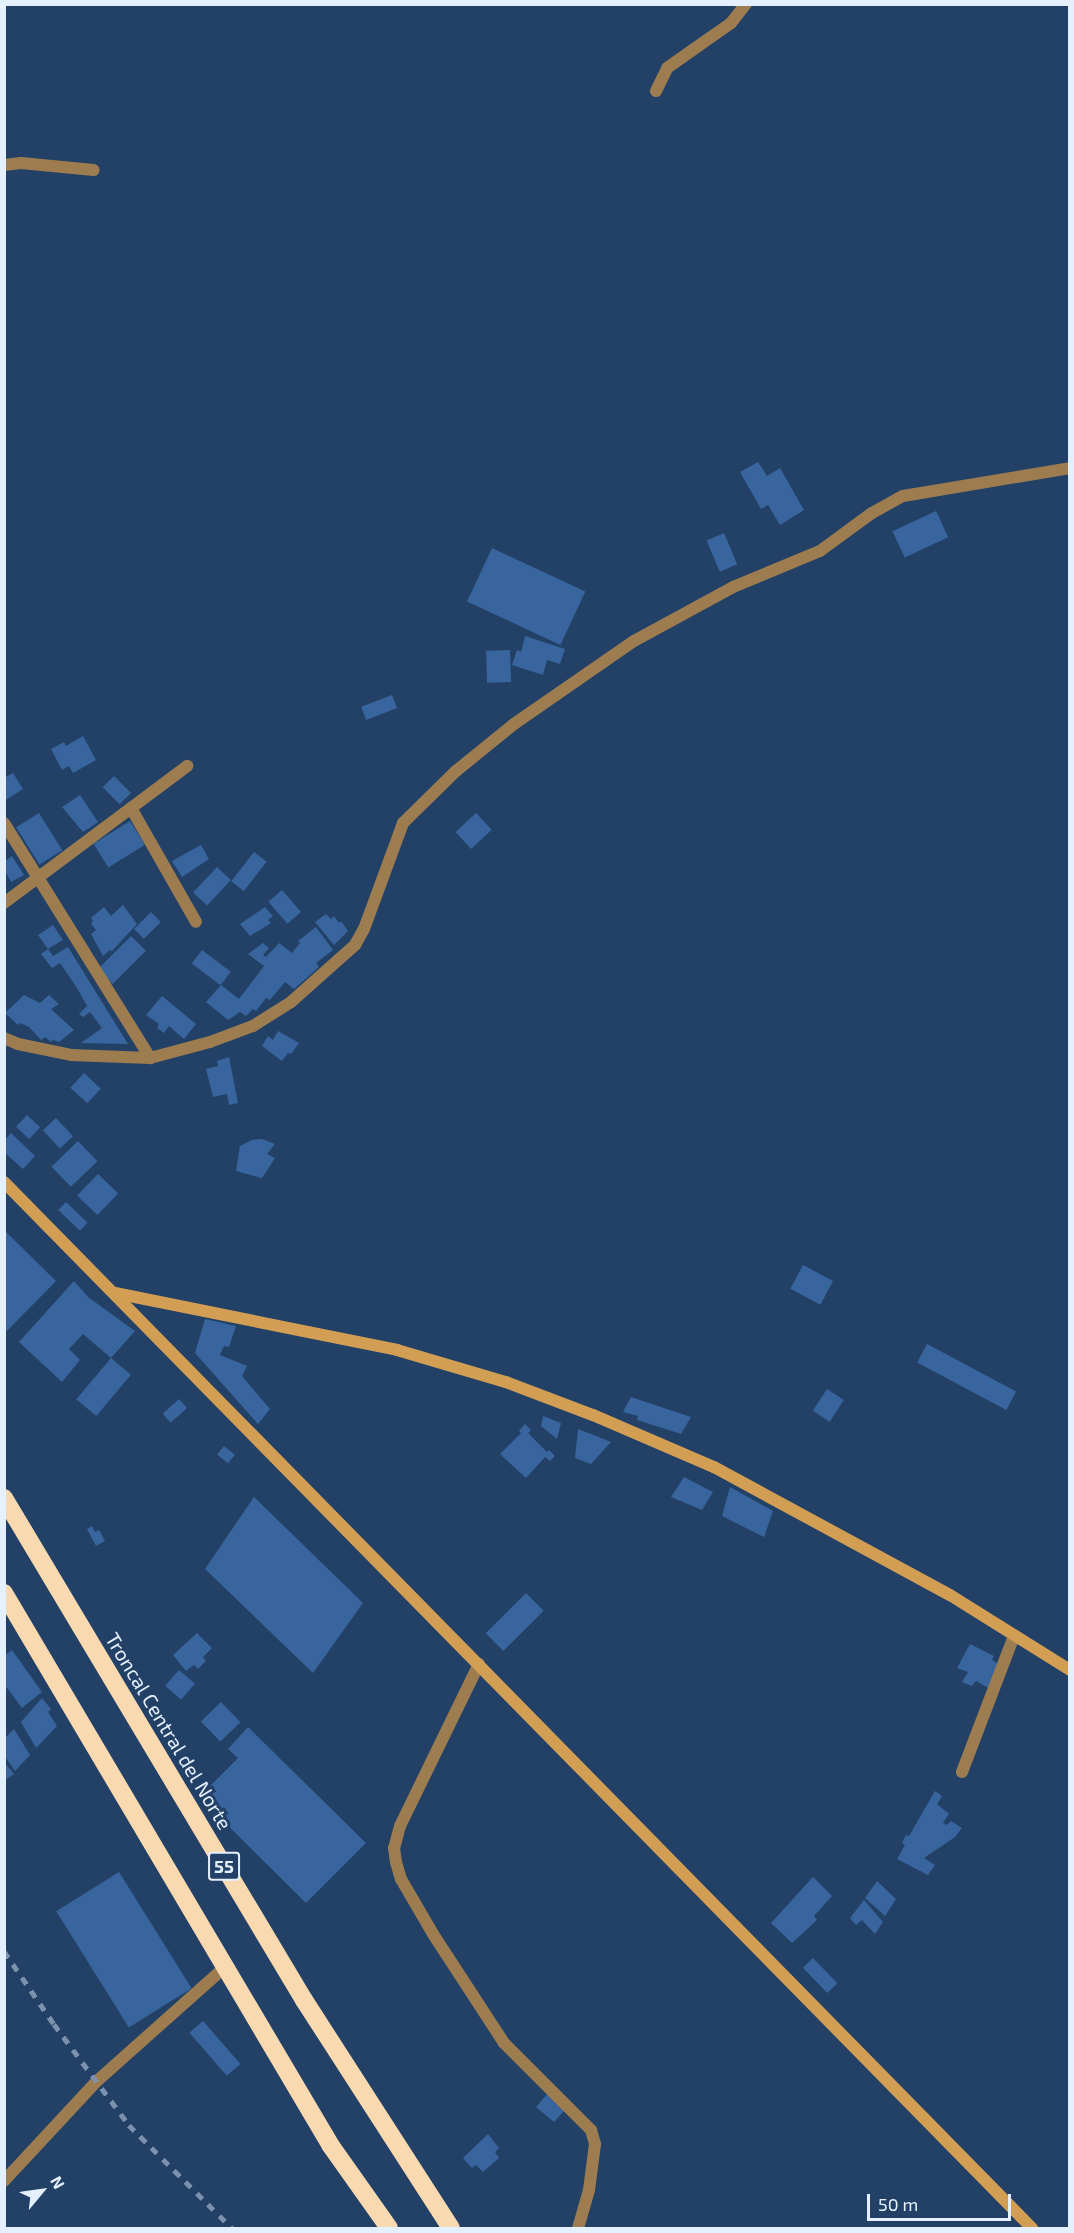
<!DOCTYPE html>
<style>
body{margin:0}
#map{position:relative;width:1074px;height:2233px;overflow:hidden;background:#234166;font-family:"Exo 2",sans-serif}
div>[style]{position:absolute}
.building>*{inset:0;background:#38659d;transform-origin:0 0}
.street>*{height:12px;margin:-6px;padding:0 6px;transform-origin:6px;border-radius:6px;background:#9d7d50}
.secondary>*{height:12px;margin:-6px;padding:0 6px;transform-origin:6px;border-radius:6px;background:#d19e54}
.highway>*{height:18px;margin:-9px;padding:0 9px;transform-origin:9px;border-radius:9px;background:#f9dab0}
.rail>*{height:4.5px;margin-top:-2.25px;transform-origin:0;background:repeating-linear-gradient(90deg,#7c91ac 0 8px,transparent 0 16px)}
span{translate:-50% -50%;white-space:nowrap;text-align:center;line-height:1.15;-webkit-text-stroke:6px #234166;paint-order:stroke}
.shield-label span{padding:2px 4px;background:#234166;border:2px solid;border-radius:4px;-webkit-text-stroke-width:0}
.shield-label{font-size:18px;color:#e5f0fe;font-weight:700}
.street-label{font-size:20px;color:#e5f0fe}
.frame{position:absolute;inset:0;border:6px solid #e5f0fe;pointer-events:none}
.north{position:absolute;left:12px;top:2161px;width:60px;height:60px;-webkit-text-stroke:4px #234166;paint-order:stroke;rotate:61deg;font-size:16px;font-weight:700;line-height:24px;text-align:center;color:#e5f0fe}
.north::after{content:'';display:block;margin:auto;width:21px;height:27px;background:#e5f0fe;clip-path:polygon(50% 0,100% 100%,50% 72%,0 100%)}
.scale{position:absolute;left:867px;top:2194px;width:144px;height:27px;box-sizing:border-box;border:3px solid #e5f0fe;border-top:0;padding-left:8px;font-size:18px;line-height:21px;white-space:nowrap;color:#e5f0fe;-webkit-text-stroke:4px #234166;paint-order:stroke}
</style>
<div id="map">
<div class="building">
<div style="clip-path:polygon(758px 462px,767px 476px,780px 468px,804px 510px,780px 525px,768px 505px,761px 509px,740px 472px)"></div>
<div style="left:936px;top:511px;width:29px;height:48px;rotate:65deg"></div>
<div style="left:724px;top:533px;width:34px;height:19px;rotate:67deg"></div>
<div style="left:492px;top:548px;width:103px;height:59px;rotate:25deg"></div>
<div style="clip-path:polygon(525px 636px,565px 649px,560px 664px,547px 660px,543px 675px,512px 665px,517px 650px,521px 652px)"></div>
<div style="left:510px;top:650px;width:32px;height:24px;rotate:88deg"></div>
<div style="left:392px;top:695px;width:14px;height:33px;rotate:69deg"></div>
<div style="clip-path:polygon(83px 736px,96px 760px,73px 773px,69px 766px,62px 770px,51px 749px,64px 742px,66px 746px)"></div>
<div style="clip-path:polygon(13px 773px,23px 789px,4px 801px,4px 778px)"></div>
<div style="left:114px;top:776px;width:24px;height:16px;rotate:45deg"></div>
<div style="clip-path:polygon(80px 795px,98px 822px,83px 832px,62px 807px)"></div>
<div style="left:39px;top:813px;width:44px;height:27px;rotate:58deg"></div>
<div style="left:476px;top:813px;width:23px;height:28px;rotate:47deg"></div>
<div style="left:130px;top:821px;width:28px;height:43px;rotate:58deg"></div>
<div style="clip-path:polygon(201px 845px,209px 859px,182px 877px,172px 861px)"></div>
<div style="left:254px;top:852px;width:16px;height:37px;rotate:38deg"></div>
<div style="clip-path:polygon(12px 856px,24px 875px,11px 882px,5px 871px,5px 861px)"></div>
<div style="left:217px;top:867px;width:19px;height:35px;rotate:43deg"></div>
<div style="left:282px;top:890px;width:29px;height:18px;rotate:49deg"></div>
<div style="clip-path:polygon(123px 905px,137px 924px,112px 951px,110px 950px,103px 956px,91px 934px,96px 930px,91px 924px,93px 921px,91px 918px,104px 907px,111px 916px)"></div>
<div style="clip-path:polygon(265px 907px,273px 916px,268px 920px,271px 923px,250px 936px,240px 924px)"></div>
<div style="left:151px;top:912px;width:14px;height:24px;rotate:45deg"></div>
<div style="clip-path:polygon(326px 914px,331px 919px,334px 916px,339px 923px,341px 921px,348px 931px,334px 945px,315px 922px)"></div>
<div style="clip-path:polygon(53px 925px,63px 940px,48px 949px,53px 956px,68px 947px,128px 1044px,81px 1043px,102px 1028px,90px 1012px,83px 1017px,79px 1014px,87px 1006px,77px 988px,60px 963px,52px 968px,41px 954px,48px 949px,38px 935px)"></div>
<div style="clip-path:polygon(316px 927px,333px 950px,316px 963px,319px 967px,294px 989px,285px 982px,270px 1000px,266px 998px,256px 1011px,253px 1009px,246px 1016px,240px 1012px,228px 1020px,206px 1002px,221px 985px,239px 999px,264px 966px,248px 954px,263px 943px,269px 948px,263px 955px,266px 957px,279px 943px,292px 953px,300px 943px,298px 941px)"></div>
<div style="left:131px;top:936px;width:21px;height:47px;rotate:45deg"></div>
<div style="left:202px;top:950px;width:36px;height:17px;rotate:37deg"></div>
<div style="clip-path:polygon(24px 995px,40px 1003px,49px 995px,59px 1004px,51px 1009px,74px 1030px,59px 1042px,53px 1040px,51px 1042px,45px 1037px,41px 1040px,29px 1027px,20px 1023px,18px 1025px,5px 1013px)"></div>
<div style="clip-path:polygon(162px 996px,196px 1024px,184px 1039px,169px 1026px,164px 1033px,157px 1028px,159px 1024px,146px 1015px)"></div>
<div style="clip-path:polygon(278px 1031px,299px 1043px,291px 1054px,288px 1053px,282px 1061px,262px 1046px,268px 1036px,273px 1040px)"></div>
<div style="clip-path:polygon(229px 1057px,238px 1103px,229px 1105px,227px 1094px,213px 1097px,206px 1069px,218px 1066px,217px 1061px)"></div>
<div style="left:84px;top:1073px;width:23px;height:20px;rotate:43deg"></div>
<div style="left:27px;top:1115px;width:18px;height:16px;rotate:43deg"></div>
<div style="left:56px;top:1118px;width:25px;height:18px;rotate:47deg"></div>
<div style="clip-path:polygon(11px 1133px,35px 1156px,23px 1169px,4px 1152px,4px 1141px)"></div>
<div style="clip-path:polygon(262px 1139px,275px 1144px,267px 1154px,275px 1158px,262px 1178px,236px 1171px,240px 1146px,252px 1140px)"></div>
<div style="left:78px;top:1141px;width:28px;height:37px;rotate:46deg"></div>
<div style="left:98px;top:1174px;width:28px;height:30px;rotate:44deg"></div>
<div style="left:66px;top:1202px;width:30px;height:11px;rotate:44deg"></div>
<div style="clip-path:polygon(4px 1230px,56px 1281px,7px 1331px,4px 1328px)"></div>
<div style="left:803px;top:1265px;width:34px;height:27px;rotate:28deg"></div>
<div style="clip-path:polygon(74px 1281px,88px 1297px,135px 1331px,111px 1358px,83px 1334px,69px 1349px,80px 1360px,62px 1382px,19px 1342px)"></div>
<div style="clip-path:polygon(205px 1319px,236px 1326px,229px 1347px,224px 1346px,220px 1355px,247px 1366px,242px 1376px,270px 1409px,258px 1424px,195px 1353px)"></div>
<div style="left:927px;top:1344px;width:101px;height:21px;rotate:28deg"></div>
<div style="left:111px;top:1358px;width:26px;height:54px;rotate:40deg"></div>
<div style="left:827px;top:1389px;width:20px;height:26px;rotate:33deg"></div>
<div style="clip-path:polygon(631px 1397px,691px 1417px,681px 1434px,637px 1420px,638px 1416px,623px 1412px)"></div>
<div style="left:179px;top:1399px;width:12px;height:22px;rotate:48deg"></div>
<div style="clip-path:polygon(543px 1416px,561px 1423px,557px 1439px,541px 1426px)"></div>
<div style="clip-path:polygon(525px 1424px,531px 1430px,528px 1433px,547px 1452px,549px 1450px,555px 1456px,550px 1461px,545px 1457px,526px 1478px,500px 1454px,521px 1433px,519px 1431px)"></div>
<div style="clip-path:polygon(578px 1429px,611px 1442px,591px 1464px,575px 1458px)"></div>
<div style="left:224px;top:1446px;width:14px;height:11px;rotate:39deg"></div>
<div style="clip-path:polygon(684px 1477px,713px 1492px,702px 1510px,671px 1497px)"></div>
<div style="clip-path:polygon(730px 1487px,773px 1511px,764px 1537px,722px 1516px)"></div>
<div style="clip-path:polygon(254px 1497px,363px 1603px,313px 1673px,205px 1569px)"></div>
<div style="clip-path:polygon(92px 1526px,95px 1532px,99px 1530px,105px 1541px,96px 1546px,87px 1529px)"></div>
<div style="left:526px;top:1593px;width:25px;height:57px;rotate:45deg"></div>
<div style="clip-path:polygon(197px 1633px,212px 1648px,203px 1657px,206px 1661px,198px 1669px,194px 1665px,186px 1671px,173px 1655px)"></div>
<div style="clip-path:polygon(970px 1644px,994px 1656px,992px 1660px,1001px 1665px,988px 1688px,976px 1681px,972px 1686px,962px 1682px,968px 1672px,957px 1668px)"></div>
<div style="clip-path:polygon(12px 1650px,42px 1692px,22px 1708px,4px 1684px,4px 1656px)"></div>
<div style="left:179px;top:1670px;width:21px;height:21px;rotate:41deg"></div>
<div style="clip-path:polygon(42px 1698px,51px 1709px,48px 1712px,57px 1726px,36px 1748px,21px 1722px)"></div>
<div style="left:221px;top:1702px;width:28px;height:28px;rotate:46deg"></div>
<div style="clip-path:polygon(248px 1727px,366px 1843px,306px 1903px,199px 1797px,238px 1758px,228px 1749px)"></div>
<div style="clip-path:polygon(14px 1729px,30px 1755px,15px 1771px,4px 1755px,4px 1739px)"></div>
<div style="clip-path:polygon(4px 1762px,14px 1774px,4px 1781px)"></div>
<div style="clip-path:polygon(935px 1791px,942px 1796px,937px 1804px,949px 1814px,943px 1823px,947px 1825px,951px 1821px,962px 1828px,955px 1837px,924px 1858px,935px 1865px,928px 1875px,897px 1859px,905px 1845px,902px 1843px,906px 1835px,909px 1836px)"></div>
<div style="left:119px;top:1872px;width:137px;height:74px;rotate:58deg"></div>
<div style="clip-path:polygon(813px 1877px,832px 1896px,814px 1916px,817px 1920px,792px 1943px,771px 1923px)"></div>
<div style="clip-path:polygon(877px 1881px,896px 1899px,885px 1916px,865px 1898px)"></div>
<div style="clip-path:polygon(864px 1900px,883px 1922px,875px 1934px,862px 1920px,856px 1925px,850px 1918px)"></div>
<div style="left:813px;top:1958px;width:35px;height:14px;rotate:46deg"></div>
<div style="left:203px;top:2021px;width:57px;height:18px;rotate:49deg"></div>
<div style="clip-path:polygon(548px 2093px,564px 2111px,554px 2122px,536px 2107px)"></div>
<div style="clip-path:polygon(488px 2134px,499px 2148px,495px 2152px,499px 2158px,483px 2172px,476px 2165px,472px 2168px,463px 2158px)"></div>
</div>
<div class="street">
<div style="left:656px;top:91px;width:25px;rotate:-64deg"></div>
<div style="left:667px;top:68px;width:78px;rotate:-35.1deg"></div>
<div style="left:731px;top:23px;width:24px;rotate:-52deg"></div>
<div style="left:4px;top:165px;width:17px;rotate:-7deg"></div>
<div style="left:21px;top:163px;width:73px;rotate:5.5deg"></div>
<div style="left:131px;top:808px;width:131px;rotate:60.3deg"></div>
<div style="left:4px;top:823px;width:277px;rotate:58.1deg"></div>
<div style="left:4px;top:903px;width:229px;rotate:-36.8deg"></div>
<div style="left:4px;top:1038px;width:15px;rotate:23deg"></div>
<div style="left:18px;top:1044px;width:54px;rotate:11.7deg"></div>
<div style="left:71px;top:1055px;width:79px;rotate:2.2deg"></div>
<div style="left:150px;top:1058px;width:62px;rotate:-14.9deg"></div>
<div style="left:210px;top:1042px;width:46px;rotate:-20.4deg"></div>
<div style="left:253px;top:1026px;width:45px;rotate:-32.3deg"></div>
<div style="left:291px;top:1002px;width:86px;rotate:-41.7deg"></div>
<div style="left:355px;top:945px;width:18px;rotate:-61deg"></div>
<div style="left:364px;top:929px;width:113px;rotate:-69.8deg"></div>
<div style="left:403px;top:823px;width:74px;rotate:-44.5deg"></div>
<div style="left:456px;top:771px;width:75px;rotate:-39deg"></div>
<div style="left:514px;top:724px;width:146px;rotate:-34.7deg"></div>
<div style="left:634px;top:641px;width:113px;rotate:-28.6deg"></div>
<div style="left:733px;top:587px;width:94px;rotate:-22.5deg"></div>
<div style="left:820px;top:551px;width:64px;rotate:-36.2deg"></div>
<div style="left:872px;top:513px;width:35px;rotate:-29deg"></div>
<div style="left:903px;top:496px;width:169px;rotate:-9.5deg"></div>
<div style="left:479px;top:1664px;width:180px;rotate:116deg"></div>
<div style="left:400px;top:1826px;width:23px;rotate:105deg"></div>
<div style="left:394px;top:1848px;width:14px;rotate:82deg"></div>
<div style="left:396px;top:1862px;width:18px;rotate:74deg"></div>
<div style="left:401px;top:1879px;width:64px;rotate:59.8deg"></div>
<div style="left:433px;top:1934px;width:130px;rotate:56.9deg"></div>
<div style="left:504px;top:2043px;width:123px;rotate:45deg"></div>
<div style="left:591px;top:2130px;width:15px;rotate:74deg"></div>
<div style="left:595px;top:2144px;width:46px;rotate:97.4deg"></div>
<div style="left:589px;top:2190px;width:40px;rotate:106deg"></div>
<div style="left:962px;top:1772px;width:146px;rotate:-69.1deg"></div>
<div style="left:4px;top:2181px;width:137px;rotate:-47.1deg"></div>
<div style="left:97px;top:2081px;width:170px;rotate:-41.7deg"></div>
</div>
<div class="secondary">
<div style="left:4px;top:1182px;width:1467px;rotate:45.5deg"></div>
<div style="left:115px;top:1293px;width:288px;rotate:11.4deg"></div>
<div style="left:397px;top:1350px;width:114px;rotate:16.4deg"></div>
<div style="left:506px;top:1382px;width:93px;rotate:20.8deg"></div>
<div style="left:593px;top:1415px;width:132px;rotate:23.3deg"></div>
<div style="left:714px;top:1467px;width:268px;rotate:28.5deg"></div>
<div style="left:950px;top:1595px;width:142px;rotate:32deg"></div>
</div>
<div class="highway">
<div style="left:4px;top:1498px;width:585px;rotate:59.14deg"></div>
<div style="left:304px;top:2000px;width:271px;rotate:57.2deg"></div>
<div style="left:4px;top:1593px;width:642px;rotate:59.4deg"></div>
<div style="left:331px;top:2146px;width:100px;rotate:54.7deg"></div>
</div>
<div class="rail">
<div style="left:4px;top:1951px;width:88px;rotate:55.6deg"></div>
<div style="left:54px;top:2024px;width:126px;rotate:53.4deg"></div>
<div style="left:129px;top:2125px;width:146px;rotate:45deg"></div>
</div>
<div class="shield-label">
<span style="left:224px;top:1866px">55</span>
</div>
<div class="street-label">
<span style="left:169px;top:1731px;rotate:59deg">Troncal Central del Norte</span>
</div>
<div class="frame"></div>
<div class="north">N</div>
<div class="scale">50 m</div>
</div>
